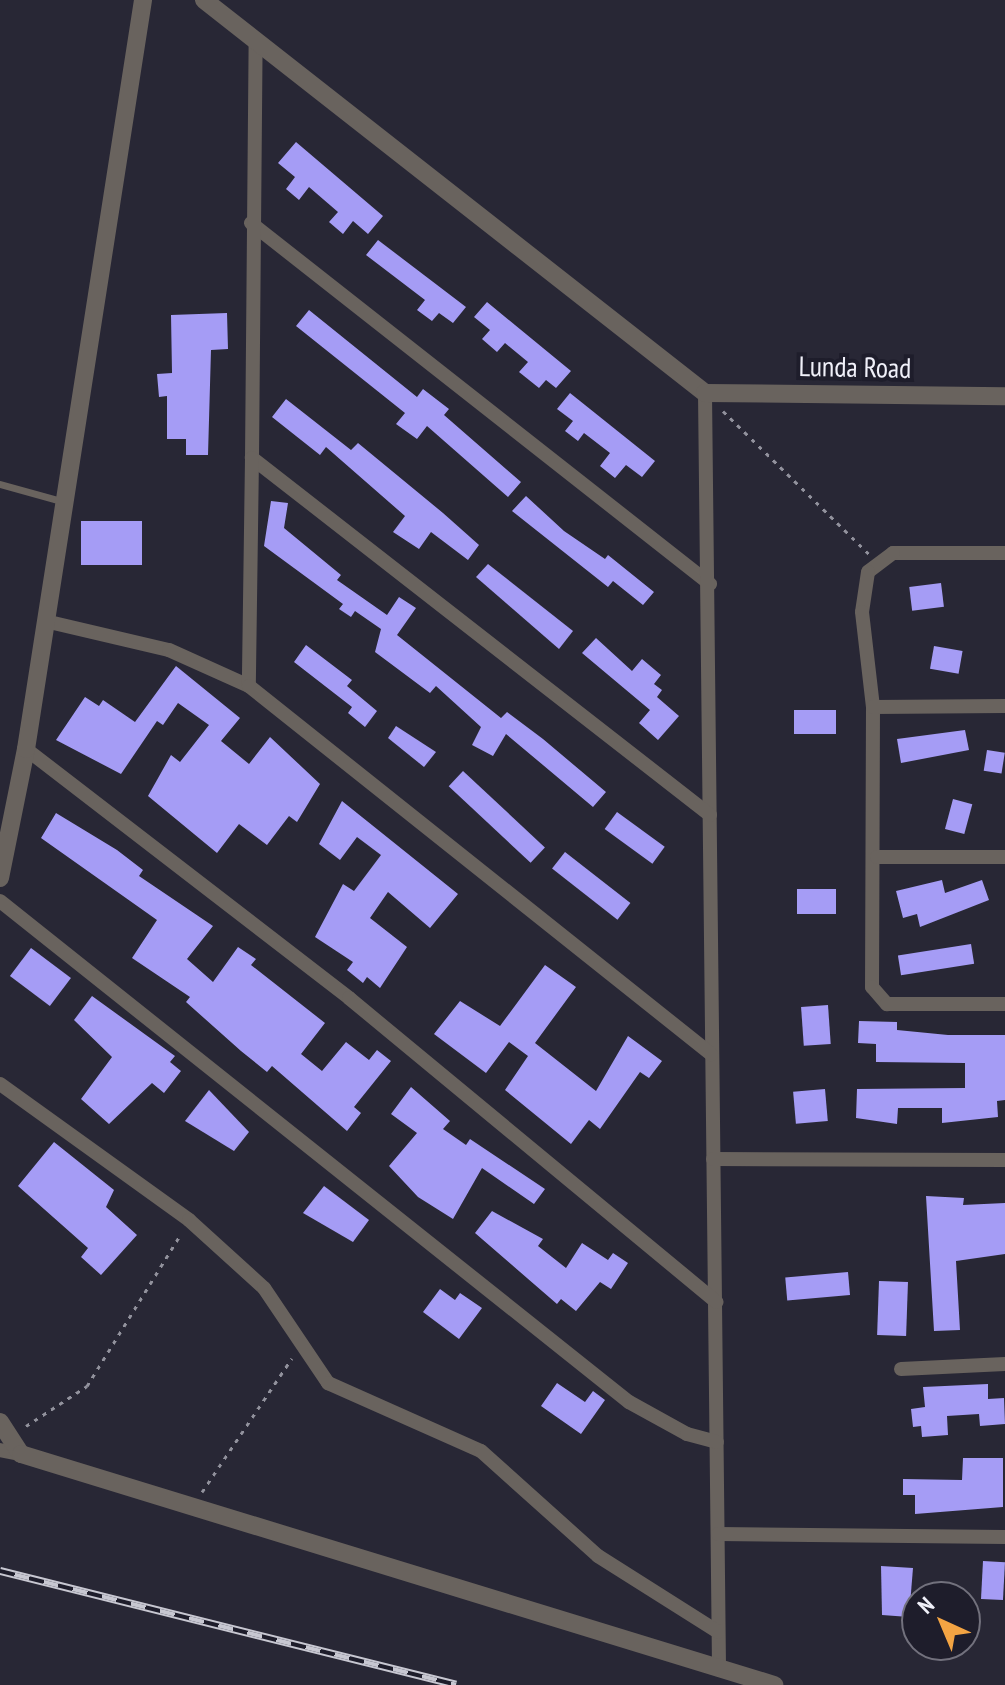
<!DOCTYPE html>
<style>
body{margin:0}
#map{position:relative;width:1005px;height:1685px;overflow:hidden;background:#282735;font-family:"PT Sans Narrow",sans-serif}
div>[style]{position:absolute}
.building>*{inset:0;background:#a59cf5;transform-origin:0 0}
.path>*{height:3px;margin-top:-1.5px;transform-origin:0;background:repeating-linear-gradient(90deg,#92929d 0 4px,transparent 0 10px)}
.service>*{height:7px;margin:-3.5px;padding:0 3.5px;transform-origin:3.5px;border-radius:3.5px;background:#69635e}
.minor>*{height:14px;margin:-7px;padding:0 7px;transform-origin:7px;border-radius:7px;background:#69635e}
.tertiary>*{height:18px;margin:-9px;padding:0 9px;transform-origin:9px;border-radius:9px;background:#69635e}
.rail>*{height:8px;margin-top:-4px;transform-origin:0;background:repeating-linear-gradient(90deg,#1e1d2b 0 15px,#c7c7d1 0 30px);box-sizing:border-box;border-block:2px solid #c7c7d1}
span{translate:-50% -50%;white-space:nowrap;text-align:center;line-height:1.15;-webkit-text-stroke:8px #1e1d2b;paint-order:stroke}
.street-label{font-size:28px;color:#f0f0f9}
.north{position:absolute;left:901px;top:1581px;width:80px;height:80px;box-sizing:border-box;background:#1e1d2b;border:2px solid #72717d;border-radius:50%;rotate:316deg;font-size:22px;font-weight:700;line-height:32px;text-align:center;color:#f0f0f9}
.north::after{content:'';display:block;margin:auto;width:28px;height:36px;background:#f3a443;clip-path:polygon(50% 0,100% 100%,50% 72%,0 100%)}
</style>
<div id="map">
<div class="building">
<div style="clip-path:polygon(296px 142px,383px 216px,368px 234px,353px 221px,343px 234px,329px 222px,338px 212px,309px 187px,299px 200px,286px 189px,295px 177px,278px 163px)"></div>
<div style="clip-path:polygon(378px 240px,466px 307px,453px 323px,439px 313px,432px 321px,417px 310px,425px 300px,366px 255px)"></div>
<div style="clip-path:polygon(487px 302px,571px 371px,556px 388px,546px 380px,539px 388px,519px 372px,528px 362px,505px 343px,497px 352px,482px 339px,490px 330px,474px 317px)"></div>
<div style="clip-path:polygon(309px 310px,417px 397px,423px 389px,449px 409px,444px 415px,521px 482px,508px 497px,427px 426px,417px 439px,396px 424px,405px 413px,296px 326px)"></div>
<div style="clip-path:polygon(227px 313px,228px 349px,211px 350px,208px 455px,186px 455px,186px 439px,167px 439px,167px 396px,159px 397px,157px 374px,172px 373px,171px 315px)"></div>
<div style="clip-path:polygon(570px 393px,655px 461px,642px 477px,626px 465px,615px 478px,600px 466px,610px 453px,584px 433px,578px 441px,565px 431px,573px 421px,557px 409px)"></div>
<div style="clip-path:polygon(286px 399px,351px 450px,358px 443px,443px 513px,479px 545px,468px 560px,431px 532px,419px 549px,393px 532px,405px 516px,326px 447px,320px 455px,272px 417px)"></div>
<div style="clip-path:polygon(526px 496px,564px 531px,605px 559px,608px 555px,654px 592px,643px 605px,613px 581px,608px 587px,512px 511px)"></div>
<div style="clip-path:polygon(271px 501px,288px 503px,284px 528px,341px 575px,337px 580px,387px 615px,399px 597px,416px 608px,397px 635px,501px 718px,507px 712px,543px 739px,606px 792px,593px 807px,506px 734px,493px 756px,472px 745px,481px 727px,436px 686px,430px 693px,375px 652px,381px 629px,355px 611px,351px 617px,339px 609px,343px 604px,264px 546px)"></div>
<div style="left:81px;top:521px;width:61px;height:44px"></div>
<div style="clip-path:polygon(488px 564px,573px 631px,559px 649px,476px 577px)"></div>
<div style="left:941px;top:583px;width:24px;height:32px;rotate:83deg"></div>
<div style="clip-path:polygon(596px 638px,632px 671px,642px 659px,661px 675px,654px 684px,662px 690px,657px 697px,679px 716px,658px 740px,639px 723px,650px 710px,582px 653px)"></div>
<div style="clip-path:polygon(306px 645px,352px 680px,347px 686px,377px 711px,365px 727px,348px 713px,352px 707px,294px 662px)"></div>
<div style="left:934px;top:646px;width:29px;height:23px;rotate:10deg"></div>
<div style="clip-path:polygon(176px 666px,240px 718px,221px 741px,249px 764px,270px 737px,320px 784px,297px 822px,289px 816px,267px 845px,239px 824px,217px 853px,148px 796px,171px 755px,180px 762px,209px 725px,178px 703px,163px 725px,157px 721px,121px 774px,56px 740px,85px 697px,99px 706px,103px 700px,135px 722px)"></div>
<div style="left:794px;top:710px;width:42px;height:24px"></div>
<div style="clip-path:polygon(396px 726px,436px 752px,424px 767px,388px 738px)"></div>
<div style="clip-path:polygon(965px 730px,969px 750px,901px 763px,897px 739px)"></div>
<div style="left:987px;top:750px;width:18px;height:21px;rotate:9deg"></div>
<div style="left:463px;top:771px;width:112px;height:21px;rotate:43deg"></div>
<div style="left:953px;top:799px;width:20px;height:31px;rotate:15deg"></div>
<div style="clip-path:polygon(342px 801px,458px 894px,430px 928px,388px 892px,370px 918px,407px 947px,380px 988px,367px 977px,363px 983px,347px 970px,353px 962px,315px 937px,343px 884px,354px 891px,381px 855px,357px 837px,340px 860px,319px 844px)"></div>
<div style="left:617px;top:812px;width:59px;height:21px;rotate:36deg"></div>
<div style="clip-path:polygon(56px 813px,117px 850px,143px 870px,139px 876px,213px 926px,187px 959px,213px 982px,238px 947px,256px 959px,251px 965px,325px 1023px,301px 1054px,322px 1071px,346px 1042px,369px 1060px,377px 1050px,391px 1061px,354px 1107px,361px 1113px,347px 1131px,272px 1066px,267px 1072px,241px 1051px,186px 1002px,190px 997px,132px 958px,157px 920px,41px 838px)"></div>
<div style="left:565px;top:852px;width:83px;height:21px;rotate:38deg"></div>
<div style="clip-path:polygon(942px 880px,945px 893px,982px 880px,989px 900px,920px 927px,917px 914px,903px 918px,896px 891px)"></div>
<div style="left:797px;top:889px;width:39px;height:25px"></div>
<div style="left:971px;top:944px;width:20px;height:74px;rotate:81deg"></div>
<div style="left:31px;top:948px;width:50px;height:35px;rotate:37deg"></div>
<div style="clip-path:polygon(545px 965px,576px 987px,535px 1043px,596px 1091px,628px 1036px,662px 1061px,649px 1078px,640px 1072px,600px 1129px,589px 1120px,571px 1144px,505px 1090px,528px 1056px,509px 1042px,486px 1073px,434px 1034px,460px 1001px,500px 1026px)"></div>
<div style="clip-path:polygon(92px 996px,175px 1056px,170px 1062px,181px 1071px,164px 1093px,152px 1083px,109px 1124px,81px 1099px,112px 1057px,74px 1020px)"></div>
<div style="left:828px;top:1005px;width:39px;height:27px;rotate:86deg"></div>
<div style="clip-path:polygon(859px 1021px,897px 1022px,897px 1030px,948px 1035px,1005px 1035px,1005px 1100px,997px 1101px,998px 1117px,942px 1123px,942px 1108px,898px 1108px,897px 1124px,856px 1118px,857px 1089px,965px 1088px,965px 1063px,876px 1062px,876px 1044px,858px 1043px)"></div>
<div style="clip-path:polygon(411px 1087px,450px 1121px,443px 1129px,466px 1145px,470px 1139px,545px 1189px,534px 1204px,482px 1168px,453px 1219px,418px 1197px,389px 1166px,417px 1133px,391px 1114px)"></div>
<div style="left:825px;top:1089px;width:32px;height:32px;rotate:85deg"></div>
<div style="clip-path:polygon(209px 1090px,249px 1132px,234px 1151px,185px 1121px)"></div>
<div style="clip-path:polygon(54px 1142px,114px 1190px,106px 1207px,137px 1235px,101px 1275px,81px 1257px,88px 1248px,18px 1186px)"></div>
<div style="clip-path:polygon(324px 1186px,369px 1220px,353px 1242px,303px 1213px)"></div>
<div style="clip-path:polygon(926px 1196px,964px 1198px,963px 1205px,1005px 1203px,1005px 1254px,956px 1261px,960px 1330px,934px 1331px)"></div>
<div style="clip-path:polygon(492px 1211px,543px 1239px,538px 1246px,566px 1268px,582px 1243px,608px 1260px,613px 1253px,628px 1263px,611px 1289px,600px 1282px,576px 1311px,561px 1299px,557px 1304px,475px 1233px)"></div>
<div style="left:848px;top:1272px;width:23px;height:63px;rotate:85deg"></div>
<div style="left:879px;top:1281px;width:29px;height:54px;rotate:2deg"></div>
<div style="clip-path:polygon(440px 1289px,455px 1300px,460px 1293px,482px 1308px,459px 1339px,423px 1312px)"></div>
<div style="clip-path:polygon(557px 1383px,585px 1402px,593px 1391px,605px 1400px,581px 1434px,541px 1406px)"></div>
<div style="clip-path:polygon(988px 1384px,988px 1399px,1004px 1398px,1005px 1424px,980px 1426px,979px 1414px,947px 1416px,948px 1435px,922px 1437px,921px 1426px,913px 1427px,911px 1409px,925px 1407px,923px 1387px)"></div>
<div style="clip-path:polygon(963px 1458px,1003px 1458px,1003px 1507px,915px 1514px,915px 1495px,903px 1495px,903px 1479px,962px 1480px)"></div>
<div style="left:983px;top:1561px;width:22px;height:38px;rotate:3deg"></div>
<div style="clip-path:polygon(881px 1566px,913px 1568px,909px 1617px,882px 1615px)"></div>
</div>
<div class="path">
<div style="left:723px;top:411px;width:204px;rotate:44.4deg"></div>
<div style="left:26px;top:1426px;width:73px;rotate:-33.3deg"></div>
<div style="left:87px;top:1386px;width:179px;rotate:-58.3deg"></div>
<div style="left:202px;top:1492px;width:161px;rotate:-56.1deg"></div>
</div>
<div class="service">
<div style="left:0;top:484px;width:63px;rotate:15.6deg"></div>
</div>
<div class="minor">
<div style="left:251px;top:223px;width:584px;rotate:38.18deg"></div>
<div style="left:705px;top:393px;width:1274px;rotate:89.37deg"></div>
<div style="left:252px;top:458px;width:418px;rotate:-89.5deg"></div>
<div style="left:1005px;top:553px;width:112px;rotate:180deg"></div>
<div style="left:893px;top:553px;width:31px;rotate:143deg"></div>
<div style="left:868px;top:572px;width:40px;rotate:98.5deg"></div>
<div style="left:862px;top:612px;width:96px;rotate:83.4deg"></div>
<div style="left:873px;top:707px;width:280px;rotate:90.2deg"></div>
<div style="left:872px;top:987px;width:23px;rotate:49deg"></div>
<div style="left:887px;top:1004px;width:118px"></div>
<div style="left:45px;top:621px;width:127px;rotate:13.2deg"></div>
<div style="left:169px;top:650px;width:88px;rotate:24.2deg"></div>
<div style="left:873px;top:707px;width:132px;rotate:-0.4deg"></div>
<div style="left:26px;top:749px;width:408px;rotate:37.6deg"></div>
<div style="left:349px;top:998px;width:477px;rotate:39.6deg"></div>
<div style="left:710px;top:815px;width:581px;rotate:-142.06deg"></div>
<div style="left:252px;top:458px;width:228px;rotate:90.8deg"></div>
<div style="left:249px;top:686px;width:591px;rotate:38.54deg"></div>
<div style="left:877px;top:857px;width:128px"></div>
<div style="left:0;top:901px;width:804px;rotate:38.54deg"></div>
<div style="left:629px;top:1402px;width:66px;rotate:28.9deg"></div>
<div style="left:687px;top:1434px;width:31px;rotate:15deg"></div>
<div style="left:0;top:1084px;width:233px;rotate:35.7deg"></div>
<div style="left:189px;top:1220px;width:101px;rotate:42.2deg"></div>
<div style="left:264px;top:1288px;width:115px;rotate:56deg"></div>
<div style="left:328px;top:1383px;width:167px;rotate:24deg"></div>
<div style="left:481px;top:1451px;width:157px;rotate:41.9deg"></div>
<div style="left:598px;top:1556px;width:142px;rotate:32.3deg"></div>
<div style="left:713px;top:1159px;width:292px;rotate:0.2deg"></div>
<div style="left:901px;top:1369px;width:104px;rotate:-2.8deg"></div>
<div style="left:0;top:1450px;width:21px;rotate:11deg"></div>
<div style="left:718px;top:1534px;width:287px;rotate:0.6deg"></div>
</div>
<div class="tertiary">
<div style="left:204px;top:0;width:637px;rotate:38.11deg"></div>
<div style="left:705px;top:393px;width:300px;rotate:0.6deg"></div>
<div style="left:0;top:878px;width:132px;rotate:-78.6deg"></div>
<div style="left:26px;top:749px;width:758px;rotate:-81.12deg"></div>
<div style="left:0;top:1422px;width:38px;rotate:57deg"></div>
<div style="left:21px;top:1454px;width:788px;rotate:17.05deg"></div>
</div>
<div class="rail">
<div style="left:0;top:1571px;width:470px;rotate:14deg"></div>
</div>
<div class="street-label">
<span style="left:855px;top:367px;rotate:1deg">Lunda Road</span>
</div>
<div class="north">N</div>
</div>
